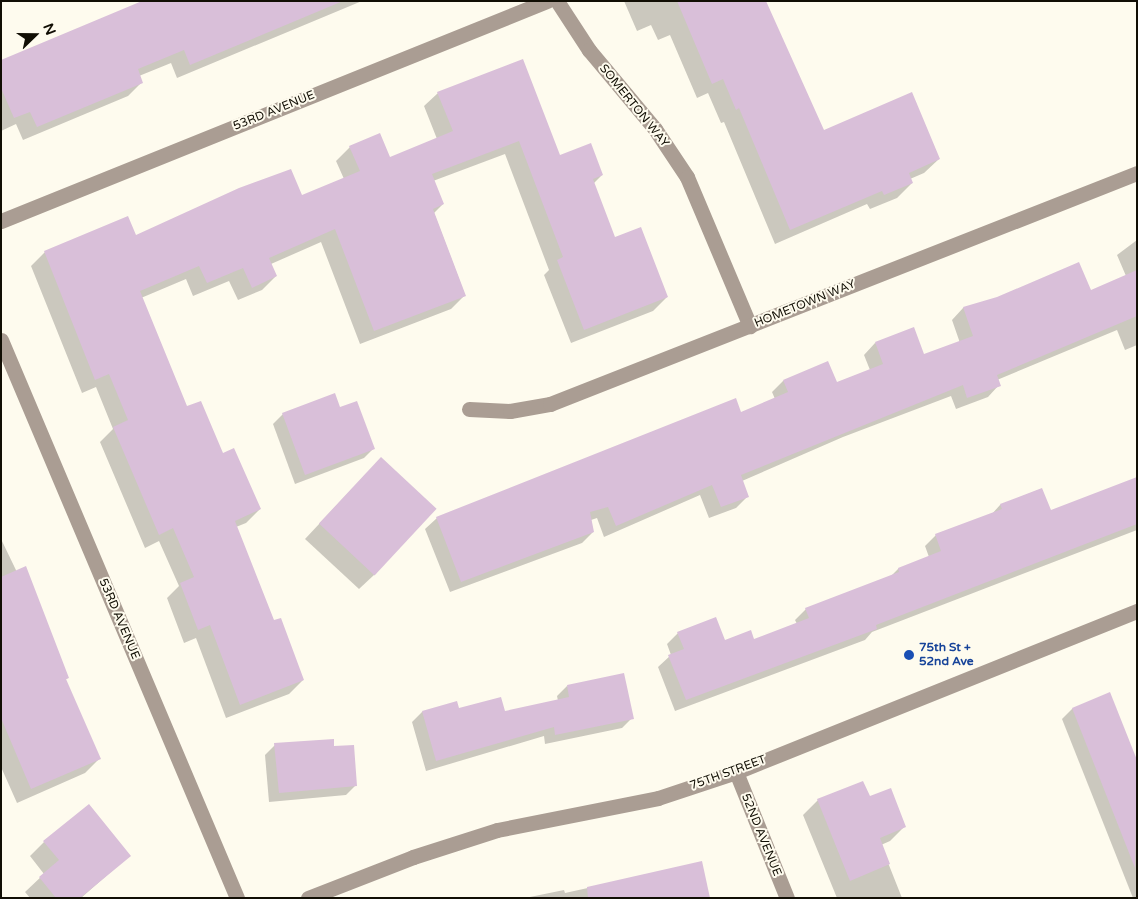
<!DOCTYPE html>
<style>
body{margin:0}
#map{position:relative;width:1138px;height:899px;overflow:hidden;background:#fefbee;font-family:"Varela Round",sans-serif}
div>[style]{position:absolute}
.shadow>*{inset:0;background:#0003}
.building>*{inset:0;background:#d9bfd9;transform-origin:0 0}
.minor>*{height:15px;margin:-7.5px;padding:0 7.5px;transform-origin:7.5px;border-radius:7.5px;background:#aa9d93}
.dots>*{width:14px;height:14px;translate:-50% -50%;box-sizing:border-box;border:2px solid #fefbee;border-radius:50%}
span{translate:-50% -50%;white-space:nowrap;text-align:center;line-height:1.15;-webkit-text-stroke:4px #fefbee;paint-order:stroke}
.street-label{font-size:12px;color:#110e04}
.transit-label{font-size:12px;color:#164399;font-weight:700}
.left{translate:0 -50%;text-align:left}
.frame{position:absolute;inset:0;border:2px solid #110e04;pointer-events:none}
.north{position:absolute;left:10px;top:10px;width:50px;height:50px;-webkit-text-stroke:4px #fefbee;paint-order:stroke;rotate:68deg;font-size:14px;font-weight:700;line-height:20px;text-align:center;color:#110e04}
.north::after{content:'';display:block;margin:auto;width:18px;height:22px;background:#110e04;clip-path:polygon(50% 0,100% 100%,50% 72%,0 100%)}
</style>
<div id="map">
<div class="shadow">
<div style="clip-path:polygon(152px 1px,362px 1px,177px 78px,171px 63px,139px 76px,142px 82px,128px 96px,23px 140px,16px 124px,1px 131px,1px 62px)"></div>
<div style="clip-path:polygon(624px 1px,749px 1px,823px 131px,939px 159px,924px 173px,910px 179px,912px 183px,897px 198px,870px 209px,867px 204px,775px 244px,724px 122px,721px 123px,708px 93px,697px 98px,670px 35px,658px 40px,651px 25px,637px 31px)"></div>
<div style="clip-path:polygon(438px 93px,559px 157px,602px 175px,593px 184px,614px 239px,667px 297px,653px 311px,571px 343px,544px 275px,549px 270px,505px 154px,433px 181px,443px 204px,434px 213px,465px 295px,451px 309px,360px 344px,321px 242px,271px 264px,276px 276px,262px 290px,238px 300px,229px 281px,193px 296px,186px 279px,141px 298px,187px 408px,260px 509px,246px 523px,236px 527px,274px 622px,303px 680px,289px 694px,226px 718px,196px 638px,184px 643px,167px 598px,179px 586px,159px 541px,145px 548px,100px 442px,113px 429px,96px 387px,82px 393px,31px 266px,45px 252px,135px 237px,302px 197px,344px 179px,336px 161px,350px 147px,389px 159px,437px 139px,424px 106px)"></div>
<div style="clip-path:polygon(1137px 240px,1137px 345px,1125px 350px,1117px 330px,997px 380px,999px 385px,988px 397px,956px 409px,951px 396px,843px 437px,742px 481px,748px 496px,736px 508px,709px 518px,700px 495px,604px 537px,597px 518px,591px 520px,593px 532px,582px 543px,450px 592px,425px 529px,437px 518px,741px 414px,775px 399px,772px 392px,783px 381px,836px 383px,870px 370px,864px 355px,875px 343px,924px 356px,960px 343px,952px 320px,963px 308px,997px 298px,1090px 292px,1126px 276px,1117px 255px)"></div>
<div style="clip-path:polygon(339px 409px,374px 448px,364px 458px,295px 484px,273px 424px,283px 414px)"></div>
<div style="clip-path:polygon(367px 473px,374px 575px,359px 589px,305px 539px)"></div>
<div style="clip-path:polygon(1137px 478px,1137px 530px,872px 632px,865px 640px,675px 711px,658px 667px,671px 655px,667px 644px,678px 633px,725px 642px,753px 641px,797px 624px,795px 620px,806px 609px,891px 576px,898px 569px,929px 557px,925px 546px,936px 535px,991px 515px,1000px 505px,1041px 489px,1050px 512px)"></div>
<div style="clip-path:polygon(1px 539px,68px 678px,65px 680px,99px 759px,85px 773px,17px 803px,1px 767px)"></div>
<div style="clip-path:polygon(567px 686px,632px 718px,622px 728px,545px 744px,544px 736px,426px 771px,412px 722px,422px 712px,456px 703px,459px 710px,504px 712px,558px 701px,557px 696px)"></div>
<div style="clip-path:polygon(1109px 694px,1137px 763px,1137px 898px,1133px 898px,1062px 719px,1072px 709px)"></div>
<div style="clip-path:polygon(275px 745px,356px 785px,346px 795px,269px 802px,265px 755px)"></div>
<div style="clip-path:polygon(869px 798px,905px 826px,890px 841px,881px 845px,902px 898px,837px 898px,803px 815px,818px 800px)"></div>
<div style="clip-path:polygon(44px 842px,129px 856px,81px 898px,30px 898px,25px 892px,44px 874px,30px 856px)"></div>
<div style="clip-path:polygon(701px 863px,709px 898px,525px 898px,564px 890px,565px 893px)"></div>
</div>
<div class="building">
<div style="clip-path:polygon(142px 1px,343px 1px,190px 65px,184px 50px,138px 69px,143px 83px,37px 127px,30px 112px,14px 118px,1px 88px,1px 60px)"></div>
<div style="clip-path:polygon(677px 1px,766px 1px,824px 130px,912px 92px,940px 159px,909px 173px,913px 183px,884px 195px,882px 191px,790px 230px,739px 108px,736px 110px,723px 79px,712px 84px)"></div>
<div style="clip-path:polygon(523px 59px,560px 155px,591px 143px,603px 175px,593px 179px,615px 237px,641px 227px,668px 297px,584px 330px,557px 260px,563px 257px,519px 141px,432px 174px,444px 204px,433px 209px,466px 296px,374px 331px,335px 229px,269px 258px,277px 276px,252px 288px,243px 268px,207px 283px,199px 266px,140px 291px,187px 406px,201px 401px,223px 453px,234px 448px,261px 509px,235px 521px,274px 620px,281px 618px,304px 680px,240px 705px,210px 625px,198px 630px,180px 583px,194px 577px,173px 528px,159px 535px,113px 427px,128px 420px,109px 374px,95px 380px,44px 251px,128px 216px,136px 235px,239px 188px,291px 169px,302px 195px,360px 171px,349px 146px,380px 133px,390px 157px,453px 131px,437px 92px)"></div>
<div style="clip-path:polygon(1079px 262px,1091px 290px,1137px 270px,1137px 316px,997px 375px,1001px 386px,967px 398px,963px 385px,741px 475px,749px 497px,721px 507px,712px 485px,616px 526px,608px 507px,590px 512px,594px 532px,461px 582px,436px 517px,736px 398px,741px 412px,788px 392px,783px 380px,828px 361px,837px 382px,883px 364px,875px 342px,914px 327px,924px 354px,973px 336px,963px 307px,997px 297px)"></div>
<div style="clip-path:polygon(335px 393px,340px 407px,357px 401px,375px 449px,305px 475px,282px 413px)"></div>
<div style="left:381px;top:457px;width:76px;height:91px;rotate:43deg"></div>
<div style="clip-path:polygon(1137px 477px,1137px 524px,876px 625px,877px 629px,686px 700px,668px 655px,684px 649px,677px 632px,716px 617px,725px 640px,751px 630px,754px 639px,809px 618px,805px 608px,899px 572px,898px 568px,941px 551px,935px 534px,1002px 509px,1000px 504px,1042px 488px,1051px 510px)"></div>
<div style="clip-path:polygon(26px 566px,69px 678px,66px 679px,101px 759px,31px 789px,1px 718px,1px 577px)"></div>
<div style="clip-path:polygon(624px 673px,634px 719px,555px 735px,554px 727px,436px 761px,422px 711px,457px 701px,459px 708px,501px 697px,505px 711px,569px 697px,567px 685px)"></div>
<div style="clip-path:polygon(1110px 692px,1137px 760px,1135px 868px,1072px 708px)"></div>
<div style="clip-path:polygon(334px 739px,334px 746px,354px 745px,357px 786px,279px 793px,274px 743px)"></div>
<div style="clip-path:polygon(863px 781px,870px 796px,891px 788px,906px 827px,880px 838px,890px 864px,850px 881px,817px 799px)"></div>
<div style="clip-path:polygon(89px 804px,131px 856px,80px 898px,56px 898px,39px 877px,59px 860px,43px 841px)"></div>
<div style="clip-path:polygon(702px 861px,710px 898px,588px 898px,587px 887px)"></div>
</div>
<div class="minor">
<div style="left:557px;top:1px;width:59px;rotate:56.9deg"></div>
<div style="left:589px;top:50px;width:103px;rotate:50.1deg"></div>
<div style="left:655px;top:129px;width:58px;rotate:56.3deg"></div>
<div style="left:687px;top:177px;width:162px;rotate:67.1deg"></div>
<div style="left:1px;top:221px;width:589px;rotate:-21.95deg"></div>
<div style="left:1px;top:340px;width:606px;rotate:67.07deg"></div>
<div style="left:469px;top:409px;width:41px;rotate:2.8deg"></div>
<div style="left:510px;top:411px;width:41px;rotate:-9.9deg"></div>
<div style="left:550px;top:404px;width:631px;rotate:-21.48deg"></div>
<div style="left:736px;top:772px;width:136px;rotate:68deg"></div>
<div style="left:308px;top:898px;width:113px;rotate:-21.3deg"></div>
<div style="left:413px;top:857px;width:88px;rotate:-17.8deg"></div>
<div style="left:497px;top:830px;width:164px;rotate:-11.2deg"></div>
<div style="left:658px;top:798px;width:82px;rotate:-18.4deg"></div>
<div style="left:736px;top:772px;width:432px;rotate:-21.9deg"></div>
</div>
<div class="dots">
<div style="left:909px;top:655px;background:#1a4fb4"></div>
</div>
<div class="street-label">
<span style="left:634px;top:106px;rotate:51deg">SOMERTON WAY</span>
<span style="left:274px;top:111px;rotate:-22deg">53RD AVENUE</span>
<span style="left:805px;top:304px;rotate:-22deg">HOMETOWN WAY</span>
<span style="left:119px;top:619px;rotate:67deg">53RD AVENUE</span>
<span style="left:728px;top:773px;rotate:-20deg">75TH STREET</span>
<span style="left:761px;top:835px;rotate:68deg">52ND AVENUE</span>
</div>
<div class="transit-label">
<span class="left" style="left:919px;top:655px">75th St +<br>52nd Ave</span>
</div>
<div class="frame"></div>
<div class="north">N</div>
</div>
